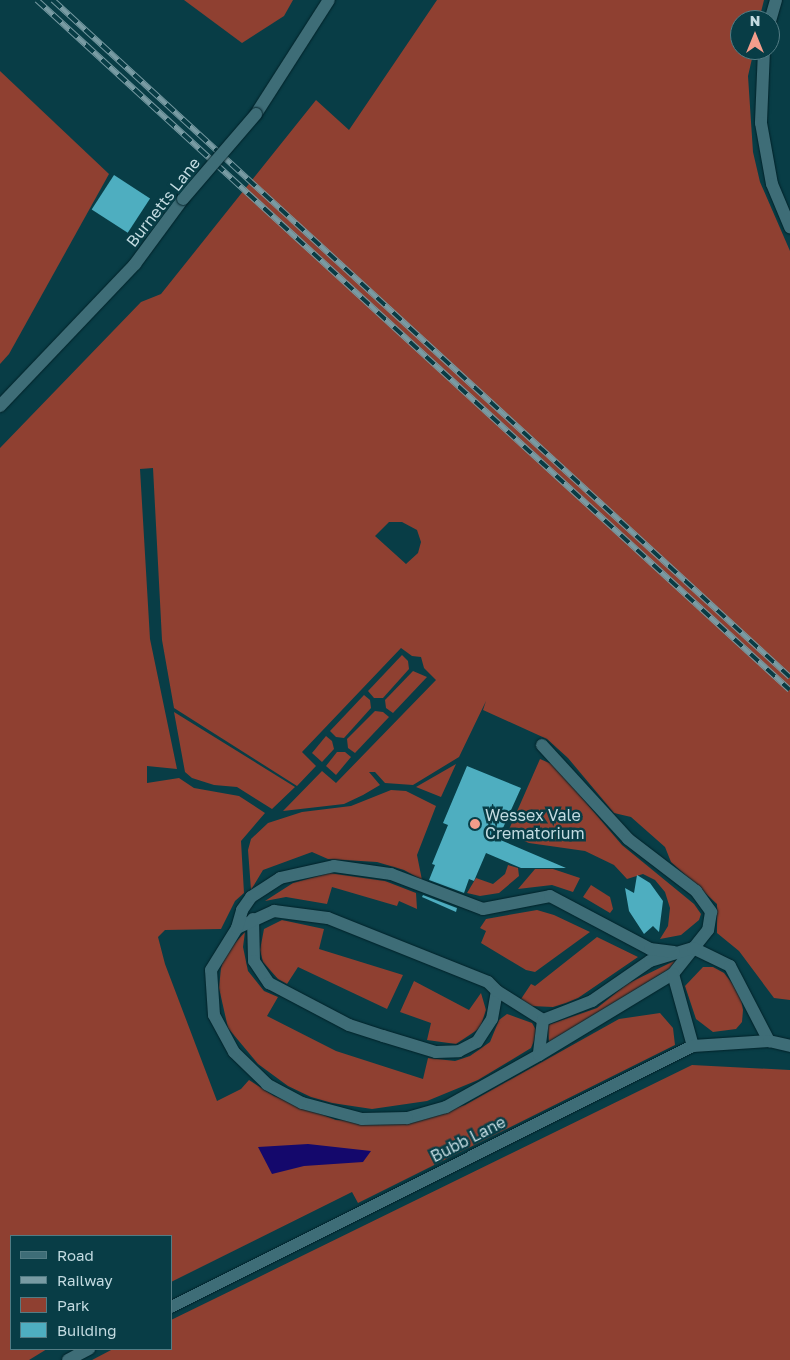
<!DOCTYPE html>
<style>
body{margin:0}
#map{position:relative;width:790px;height:1360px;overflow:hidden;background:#083d46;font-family:"Golos Text",sans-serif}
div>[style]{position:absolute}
.green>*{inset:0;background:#8f4031}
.water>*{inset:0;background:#14086c}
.building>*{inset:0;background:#4eaec0;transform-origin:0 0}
.roads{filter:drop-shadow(0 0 1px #002229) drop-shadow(0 0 1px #002229)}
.minor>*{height:12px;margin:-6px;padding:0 6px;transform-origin:6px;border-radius:6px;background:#3e6d77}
.rail>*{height:5.5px;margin-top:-2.75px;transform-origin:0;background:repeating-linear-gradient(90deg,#083d46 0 11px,#789ba3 0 22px);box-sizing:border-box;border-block:1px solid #789ba3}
.bridges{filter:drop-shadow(0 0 1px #002229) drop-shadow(0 0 1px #002229)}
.minor-bridge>*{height:12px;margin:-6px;padding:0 6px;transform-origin:6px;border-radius:6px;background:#3e6d77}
.dots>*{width:14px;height:14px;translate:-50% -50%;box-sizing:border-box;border:2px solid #083d46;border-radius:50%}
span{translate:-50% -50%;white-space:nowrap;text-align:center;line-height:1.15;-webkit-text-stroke:5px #083d46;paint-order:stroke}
.street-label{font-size:16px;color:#c3dbe1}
.poi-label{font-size:16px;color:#c3dbe1}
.left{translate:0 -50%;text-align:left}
.legend{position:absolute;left:10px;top:1235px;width:162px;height:115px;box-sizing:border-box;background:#083d46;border:1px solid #537c84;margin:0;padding:6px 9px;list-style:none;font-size:15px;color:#c3dbe1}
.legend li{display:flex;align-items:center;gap:10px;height:25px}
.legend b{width:25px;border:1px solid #537c84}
.north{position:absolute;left:730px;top:10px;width:50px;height:50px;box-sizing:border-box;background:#083d46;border:1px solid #537c84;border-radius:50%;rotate:0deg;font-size:14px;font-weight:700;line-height:20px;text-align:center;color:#c3dbe1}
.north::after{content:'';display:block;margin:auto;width:18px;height:22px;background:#f49d8b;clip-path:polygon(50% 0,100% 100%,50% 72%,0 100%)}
</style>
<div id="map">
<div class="green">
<div style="clip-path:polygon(184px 0,293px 0,284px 16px,242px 43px)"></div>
<div style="clip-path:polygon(evenodd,437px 0,764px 0,759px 20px,740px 20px,740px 50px,754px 50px,748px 76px,753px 152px,760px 182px,790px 251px,790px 1000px,774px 998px,739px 951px,717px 933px,717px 904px,671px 862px,665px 847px,631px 817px,614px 813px,568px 758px,547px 739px,483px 710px,486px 701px,459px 757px,413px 785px,385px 783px,375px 772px,369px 772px,380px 785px,363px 795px,344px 804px,283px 811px,322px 771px,336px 783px,436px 680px,424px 668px,421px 657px,412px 656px,401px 648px,302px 752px,316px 766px,297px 786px,174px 708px,162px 640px,153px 468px,140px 469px,150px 639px,177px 769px,147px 766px,147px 783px,179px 778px,194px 788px,239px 796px,265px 813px,241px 841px,244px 893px,235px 901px,221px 929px,165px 930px,158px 937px,165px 964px,217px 1101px,241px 1089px,249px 1080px,274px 1096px,336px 1120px,414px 1122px,465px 1105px,619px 1019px,660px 1013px,673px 1028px,675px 1045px,358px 1203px,352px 1192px,171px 1282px,171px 1236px,11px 1236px,11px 1349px,47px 1349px,29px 1360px,0 1360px,0 448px,141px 302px,161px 294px,316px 100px,349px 130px,437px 0,389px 522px,402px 522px,417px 530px,421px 542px,418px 553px,406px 564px,375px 536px,389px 522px)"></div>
<div style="clip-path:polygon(0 71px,109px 174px,9px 354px,0 364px)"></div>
<div style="clip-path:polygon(402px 655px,408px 661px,409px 669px,383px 698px,374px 698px,368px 691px)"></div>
<div style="clip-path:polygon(413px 671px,427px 677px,393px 713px,386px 708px,385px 700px)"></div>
<div style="clip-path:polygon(364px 695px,370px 700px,371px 708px,344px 738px,336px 737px,330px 731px)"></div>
<div style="clip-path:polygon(375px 711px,383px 712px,389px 717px,355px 753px,348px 748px,347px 739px)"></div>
<div style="clip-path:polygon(174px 712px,295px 787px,272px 809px,237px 787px,214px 785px,192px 778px,185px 772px)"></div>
<div style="clip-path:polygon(326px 736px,332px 741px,334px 749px,322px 762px,312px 753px)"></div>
<div style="clip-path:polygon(337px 752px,345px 752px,351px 757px,336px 775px,326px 766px)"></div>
<div style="clip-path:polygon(540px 759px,554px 765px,622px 845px,694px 904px,701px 914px,699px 920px,681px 935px,660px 939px,668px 926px,670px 908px,665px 892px,655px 880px,643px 874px,627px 879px,614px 865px,585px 851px,529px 843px,507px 834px)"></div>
<div style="clip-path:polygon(456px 764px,441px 797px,416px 787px)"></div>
<div style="clip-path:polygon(391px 790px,406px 791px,436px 806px,417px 855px,422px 880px,404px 870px,377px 862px,328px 859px,312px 852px,263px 870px,251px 890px,248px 850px,251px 839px,268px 823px,302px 812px,351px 806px)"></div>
<div style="clip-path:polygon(508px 865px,518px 868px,519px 876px,499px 893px,480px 896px,467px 893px,476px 878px,493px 884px,505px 874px)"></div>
<div style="clip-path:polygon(535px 869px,553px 869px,580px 878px,573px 892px,552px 885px,518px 889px)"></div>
<div style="clip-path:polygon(329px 873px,385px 881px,416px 893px,417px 909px,399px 901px,397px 906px,332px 887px,327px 904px,286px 897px,265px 901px,293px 883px)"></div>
<div style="clip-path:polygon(591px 885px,610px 897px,613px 909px,610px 913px,583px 897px)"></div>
<div style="clip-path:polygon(537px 910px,554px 915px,590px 932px,535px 972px,526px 970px,481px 943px,486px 931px,480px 928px,486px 919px)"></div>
<div style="clip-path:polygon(282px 920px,324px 929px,319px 949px,403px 975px,387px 1009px,298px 967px,287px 984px,278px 979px,263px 962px,260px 950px,264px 929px)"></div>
<div style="clip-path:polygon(245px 932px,243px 947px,248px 971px,264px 991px,278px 997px,267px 1016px,336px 1051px,423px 1079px,428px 1058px,455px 1061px,470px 1056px,490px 1042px,499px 1020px,507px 1014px,532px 1023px,536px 1030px,534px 1041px,531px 1048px,478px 1080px,427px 1101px,372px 1109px,332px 1103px,311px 1097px,288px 1086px,258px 1064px,228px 1028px,219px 988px,221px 968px,225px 954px)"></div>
<div style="clip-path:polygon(597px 937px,638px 957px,578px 998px,566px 1003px,553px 1007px,531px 1006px,521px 999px,531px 984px,535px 986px)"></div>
<div style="clip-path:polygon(676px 960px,669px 969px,549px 1043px,548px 1025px,597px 1008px,627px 984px)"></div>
<div style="clip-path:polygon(703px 967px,713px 967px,724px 973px,740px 993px,743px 1010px,742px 1022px,736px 1029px,713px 1032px,696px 1019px,685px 986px)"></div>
<div style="clip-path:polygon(414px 981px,469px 1010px,481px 993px,486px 1010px,480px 1028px,456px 1044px,427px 1040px,431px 1023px,400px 1012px)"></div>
<div style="clip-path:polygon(692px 1065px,790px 1070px,790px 1360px,92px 1360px,113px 1349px,171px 1349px,171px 1320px)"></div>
</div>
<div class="water">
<div style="clip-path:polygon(308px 1144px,371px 1151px,363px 1162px,304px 1166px,272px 1174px,258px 1147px)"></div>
</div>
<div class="building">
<div style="left:114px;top:175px;width:43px;height:41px;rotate:33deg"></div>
<div style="clip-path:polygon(467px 766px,521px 788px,498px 839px,566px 868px,521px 868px,486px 853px,474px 881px,469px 879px,464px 893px,429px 880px,435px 865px,432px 864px,448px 825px,443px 823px)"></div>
<div style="clip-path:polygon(637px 875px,650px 883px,663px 901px,659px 932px,653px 926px,644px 934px,629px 911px,625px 888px,634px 893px)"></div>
<div style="clip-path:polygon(423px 895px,457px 908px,456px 912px,422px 897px)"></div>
</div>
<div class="roads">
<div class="minor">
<div style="left:770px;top:21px;width:22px;rotate:-74deg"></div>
<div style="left:764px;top:50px;width:73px;rotate:92.4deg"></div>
<div style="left:761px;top:123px;width:62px;rotate:79.8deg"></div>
<div style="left:772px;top:184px;width:47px;rotate:67.3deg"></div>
<div style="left:256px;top:114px;width:135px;rotate:-57.4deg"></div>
<div style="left:0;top:406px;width:196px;rotate:-46.4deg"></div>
<div style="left:135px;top:264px;width:81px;rotate:-53.6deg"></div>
<div style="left:542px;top:745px;width:127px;rotate:47.5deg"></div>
<div style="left:628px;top:839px;width:86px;rotate:37.4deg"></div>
<div style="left:696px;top:891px;width:26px;rotate:54deg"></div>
<div style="left:711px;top:912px;width:18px;rotate:99deg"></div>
<div style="left:708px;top:930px;width:56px;rotate:128.5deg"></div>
<div style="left:253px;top:919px;width:42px;rotate:88.6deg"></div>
<div style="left:254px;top:961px;width:27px;rotate:56deg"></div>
<div style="left:269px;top:983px;width:90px;rotate:27.7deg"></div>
<div style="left:349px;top:1025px;width:36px;rotate:18deg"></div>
<div style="left:383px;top:1036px;width:55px;rotate:16.8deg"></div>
<div style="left:436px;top:1052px;width:23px;rotate:-2deg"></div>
<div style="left:459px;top:1051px;width:20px;rotate:-27deg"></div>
<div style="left:477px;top:1042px;width:27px;rotate:-57deg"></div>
<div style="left:492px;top:1019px;width:28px;rotate:-80deg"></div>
<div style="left:237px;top:928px;width:41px;rotate:-24.7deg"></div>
<div style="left:274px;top:911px;width:54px;rotate:7.4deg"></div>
<div style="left:328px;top:918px;width:172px;rotate:21.8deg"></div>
<div style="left:488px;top:982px;width:13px;rotate:45deg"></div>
<div style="left:497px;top:991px;width:54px;rotate:32.2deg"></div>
<div style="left:543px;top:1020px;width:53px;rotate:-21.2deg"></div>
<div style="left:592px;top:1001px;width:70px;rotate:-34.6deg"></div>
<div style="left:650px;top:961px;width:45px;rotate:-16.8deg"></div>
<div style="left:693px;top:948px;width:41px;rotate:25.9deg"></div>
<div style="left:730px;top:966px;width:85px;rotate:62.5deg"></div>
<div style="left:543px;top:1020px;width:35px;rotate:97deg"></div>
<div style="left:539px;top:1055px;width:107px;rotate:150.8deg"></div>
<div style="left:446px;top:1107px;width:41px;rotate:164.2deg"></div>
<div style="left:407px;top:1118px;width:45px;rotate:178.7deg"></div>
<div style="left:362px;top:1119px;width:62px;rotate:-165.1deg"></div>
<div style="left:302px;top:1103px;width:40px;rotate:-152deg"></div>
<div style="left:267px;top:1084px;width:46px;rotate:-135.9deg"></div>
<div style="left:234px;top:1052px;width:42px;rotate:-118.4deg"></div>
<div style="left:214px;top:1015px;width:45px;rotate:-93.8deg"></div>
<div style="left:211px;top:970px;width:49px;rotate:-58.2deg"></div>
<div style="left:237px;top:928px;width:19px;rotate:-74deg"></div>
<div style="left:242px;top:910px;width:16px;rotate:-55deg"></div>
<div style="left:251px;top:897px;width:35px;rotate:-33deg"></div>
<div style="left:280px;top:878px;width:55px;rotate:-12.5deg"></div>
<div style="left:334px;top:866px;width:58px;rotate:8deg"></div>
<div style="left:391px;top:874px;width:98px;rotate:20.8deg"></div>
<div style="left:483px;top:909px;width:68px;rotate:-11deg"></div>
<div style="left:550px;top:896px;width:113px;rotate:27.9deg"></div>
<div style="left:650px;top:949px;width:24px;rotate:7deg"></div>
<div style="left:539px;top:1055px;width:157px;rotate:-31.2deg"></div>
<div style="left:673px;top:974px;width:75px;rotate:74.5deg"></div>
<div style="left:171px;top:1307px;width:584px;rotate:-26.57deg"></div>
<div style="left:693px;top:1046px;width:76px;rotate:-3.8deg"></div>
<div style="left:769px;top:1041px;width:22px;rotate:13deg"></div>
<div style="left:68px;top:1360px;width:24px;rotate:-28deg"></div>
</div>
</div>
<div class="rail">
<div style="left:37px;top:0;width:1021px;rotate:42.5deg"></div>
<div style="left:53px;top:0;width:1001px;rotate:42.57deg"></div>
</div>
<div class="bridges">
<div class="minor-bridge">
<div style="left:183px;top:199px;width:112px;rotate:-49.3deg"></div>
</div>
</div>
<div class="dots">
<div style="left:475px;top:824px;background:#f49d8b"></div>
</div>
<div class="street-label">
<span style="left:163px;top:202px;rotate:-52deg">Burnetts Lane</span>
<span style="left:468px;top:1139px;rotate:-27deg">Bubb Lane</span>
</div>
<div class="poi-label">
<span class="left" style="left:485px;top:824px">Wessex Vale<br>Crematorium</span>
</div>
<ul class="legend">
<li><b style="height:6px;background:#3e6d77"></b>Road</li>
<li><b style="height:6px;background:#789ba3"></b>Railway</li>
<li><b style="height:14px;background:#8f4031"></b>Park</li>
<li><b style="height:14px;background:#4eaec0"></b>Building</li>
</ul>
<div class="north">N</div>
</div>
